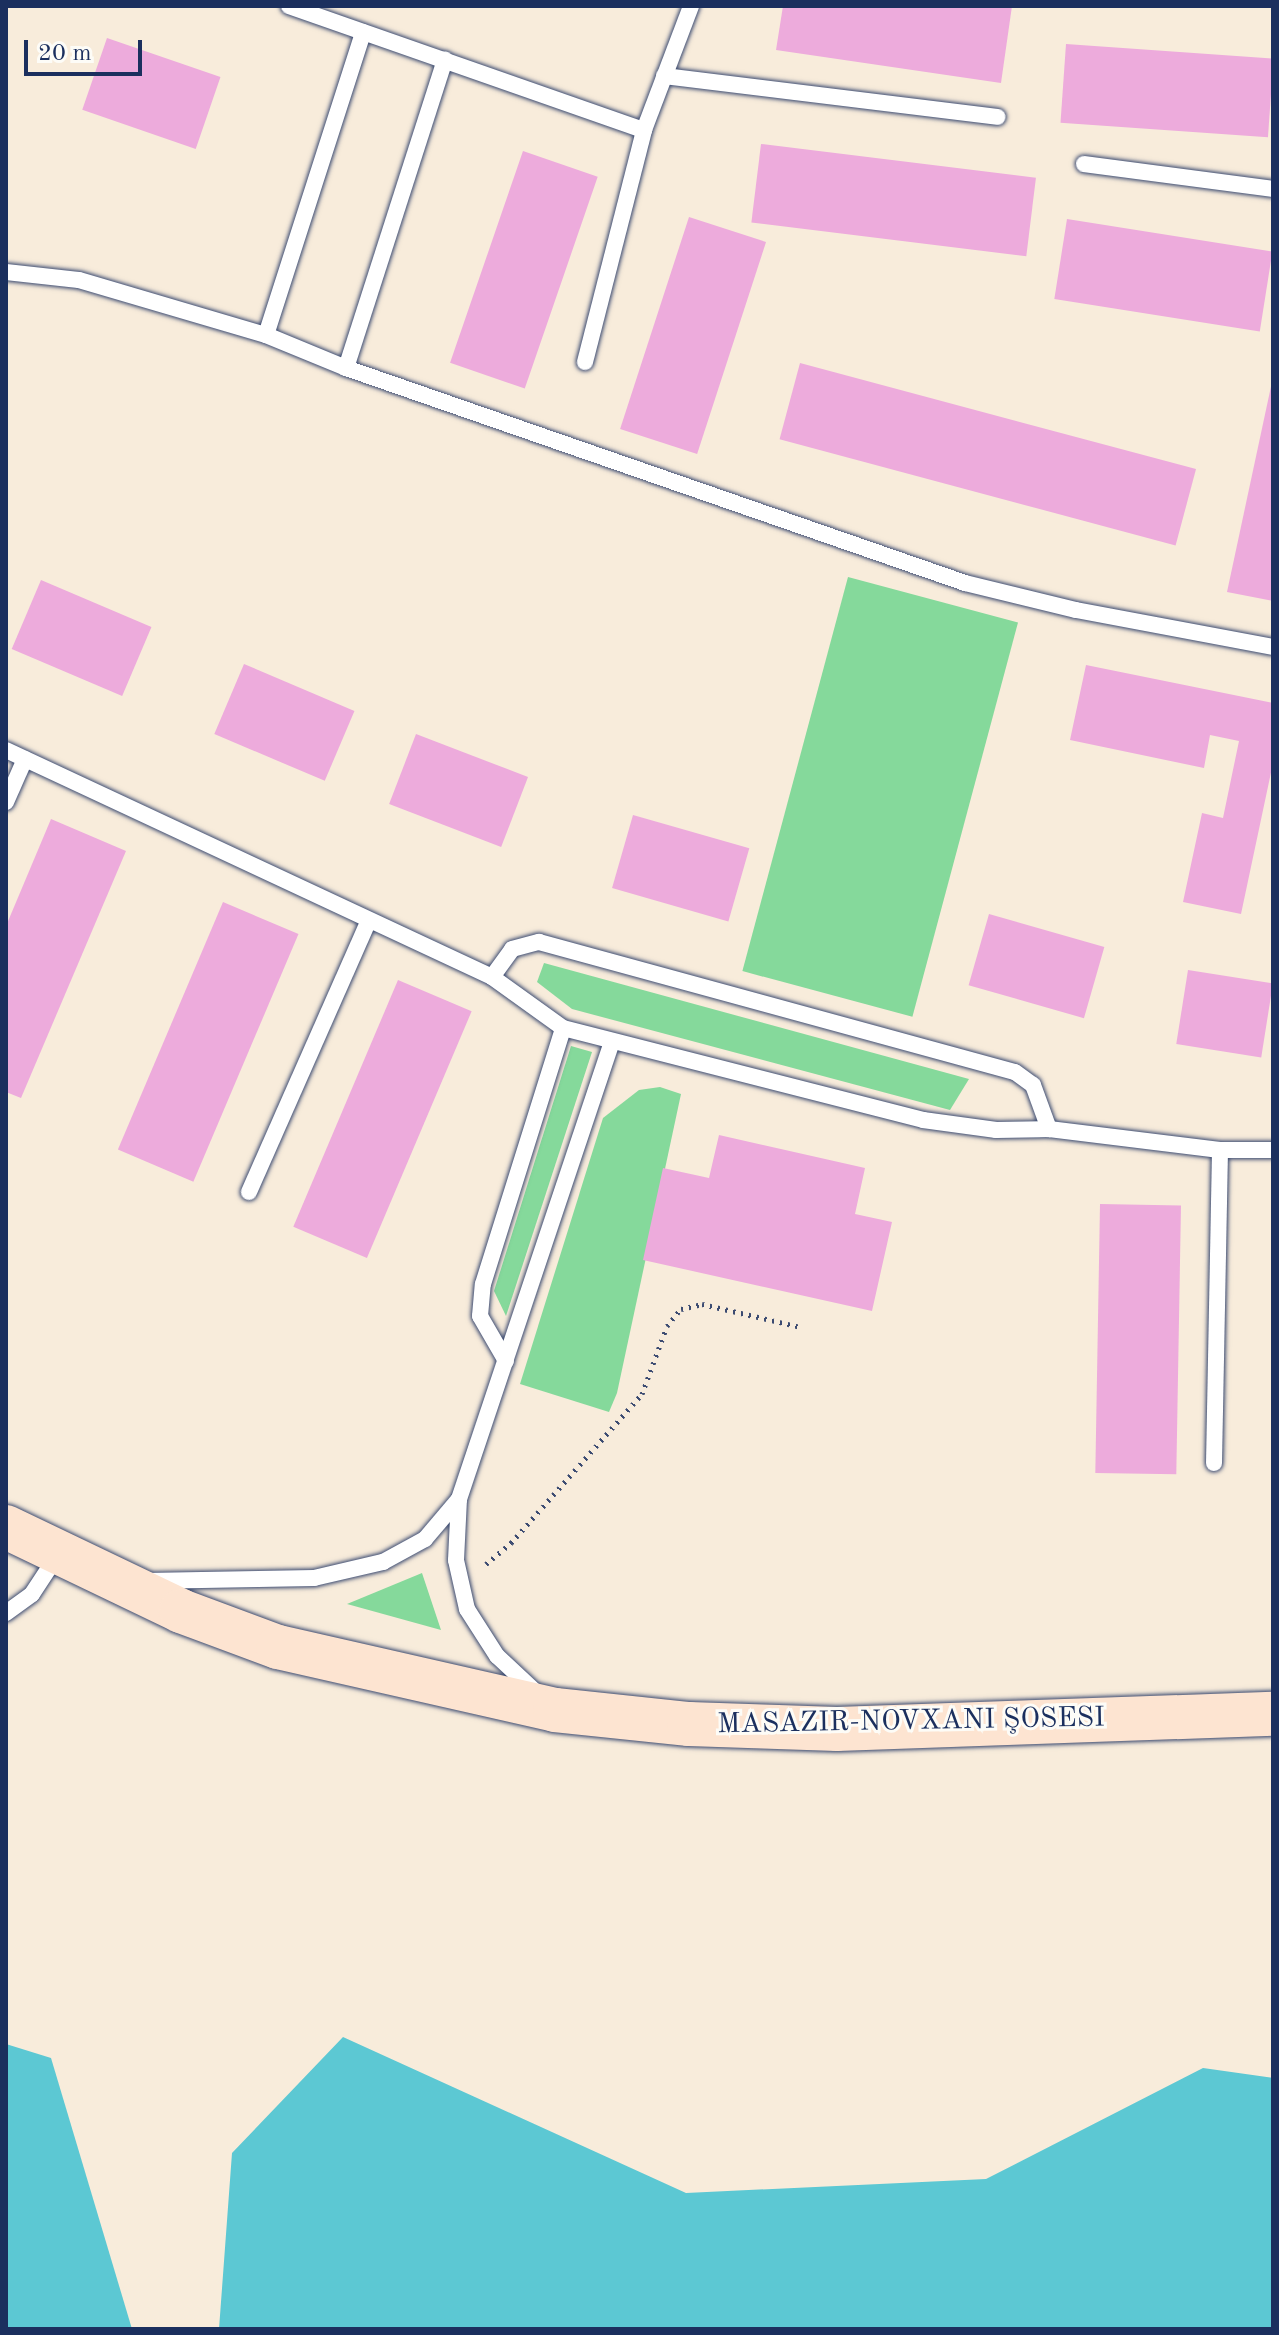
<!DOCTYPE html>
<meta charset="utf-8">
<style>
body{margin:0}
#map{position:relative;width:1279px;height:2335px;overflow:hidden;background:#f8ecdb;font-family:"Old Standard TT",serif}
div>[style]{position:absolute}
.green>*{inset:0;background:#85d99b;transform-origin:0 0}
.water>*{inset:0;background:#5cc8d3}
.building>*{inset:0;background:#edabdc;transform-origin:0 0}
.path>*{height:5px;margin-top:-2.5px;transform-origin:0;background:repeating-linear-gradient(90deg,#3c4b71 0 2px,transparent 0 8px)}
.roads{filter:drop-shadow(0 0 2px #3c4b71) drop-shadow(0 0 2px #3c4b71)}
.service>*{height:16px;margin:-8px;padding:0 8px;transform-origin:8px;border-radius:8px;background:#fff}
.secondary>*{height:44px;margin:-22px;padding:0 22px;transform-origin:22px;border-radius:22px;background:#fde4d1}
span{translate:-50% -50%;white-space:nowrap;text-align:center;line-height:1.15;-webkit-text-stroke:6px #fdfcf7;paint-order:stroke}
.street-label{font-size:28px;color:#1b2f5e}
.frame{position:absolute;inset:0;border:8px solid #1b2f5e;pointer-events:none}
.scale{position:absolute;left:24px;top:40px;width:118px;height:36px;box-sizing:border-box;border:4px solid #1b2f5e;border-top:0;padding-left:10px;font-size:24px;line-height:28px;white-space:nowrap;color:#1b2f5e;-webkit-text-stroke:6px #fdfcf7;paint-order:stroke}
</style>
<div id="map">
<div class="green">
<div style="left:848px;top:577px;width:176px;height:408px;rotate:15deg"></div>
<div style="clip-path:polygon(544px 963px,969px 1079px,950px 1110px,572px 1009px,537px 982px)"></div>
<div style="clip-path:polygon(571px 1046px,592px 1052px,506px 1316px,494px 1291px)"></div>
<div style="clip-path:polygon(660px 1087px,681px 1094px,617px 1393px,609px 1412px,520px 1384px,603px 1118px,639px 1090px)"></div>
<div style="clip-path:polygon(422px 1573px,441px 1630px,347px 1604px)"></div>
</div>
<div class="water">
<div style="clip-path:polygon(343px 2037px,686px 2193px,986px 2179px,1203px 2068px,1273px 2078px,1273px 2329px,219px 2329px,232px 2153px)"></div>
<div style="clip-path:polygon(6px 2044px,51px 2058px,132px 2329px,6px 2329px)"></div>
</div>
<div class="building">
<div style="clip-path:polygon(783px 6px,1012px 6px,1001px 83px,776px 50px)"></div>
<div style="left:107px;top:38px;width:120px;height:76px;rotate:19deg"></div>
<div style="left:1066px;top:44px;width:208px;height:79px;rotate:4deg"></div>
<div style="left:761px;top:144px;width:277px;height:79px;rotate:7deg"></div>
<div style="left:523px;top:151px;width:79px;height:224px;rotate:19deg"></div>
<div style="left:689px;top:217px;width:81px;height:223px;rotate:18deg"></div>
<div style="left:1067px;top:219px;width:208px;height:81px;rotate:9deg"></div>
<div style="left:800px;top:363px;width:410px;height:79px;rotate:15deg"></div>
<div style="clip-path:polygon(1273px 377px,1273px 601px,1227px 592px)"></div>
<div style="left:41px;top:580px;width:120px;height:75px;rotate:23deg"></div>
<div style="left:244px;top:664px;width:120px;height:76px;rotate:23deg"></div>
<div style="clip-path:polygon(1086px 665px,1273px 703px,1273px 763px,1241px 914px,1183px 902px,1202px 813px,1223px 818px,1239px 741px,1210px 735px,1204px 768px,1070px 740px)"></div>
<div style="left:416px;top:734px;width:120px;height:75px;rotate:21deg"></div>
<div style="left:633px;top:815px;width:121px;height:76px;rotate:16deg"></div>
<div style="clip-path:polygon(51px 819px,126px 851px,21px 1098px,6px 1092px,6px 926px)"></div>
<div style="left:223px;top:902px;width:82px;height:269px;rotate:23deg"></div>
<div style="left:989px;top:914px;width:120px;height:74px;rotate:16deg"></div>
<div style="left:1188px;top:970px;width:86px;height:75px;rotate:9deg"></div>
<div style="left:398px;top:980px;width:80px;height:268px;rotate:23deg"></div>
<div style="clip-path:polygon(719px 1135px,865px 1168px,855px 1214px,892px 1222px,872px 1311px,643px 1260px,663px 1168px,709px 1178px)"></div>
<div style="left:1100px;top:1204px;width:81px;height:269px;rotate:1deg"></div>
</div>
<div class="path">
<div style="left:486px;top:1564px;width:33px;rotate:-40deg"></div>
<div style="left:511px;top:1543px;width:198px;rotate:-48.7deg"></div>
<div style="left:642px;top:1394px;width:72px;rotate:-69.8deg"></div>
<div style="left:667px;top:1326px;width:22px;rotate:-51deg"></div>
<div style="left:681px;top:1309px;width:22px;rotate:-13deg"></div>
<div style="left:702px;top:1304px;width:102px;rotate:13.1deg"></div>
</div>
<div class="roads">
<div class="service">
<div style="left:289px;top:6px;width:376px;rotate:19.3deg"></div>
<div style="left:664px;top:76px;width:336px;rotate:7deg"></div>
<div style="left:1084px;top:164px;width:191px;rotate:7.5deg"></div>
<div style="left:6px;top:272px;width:73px;rotate:6.3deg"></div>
<div style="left:79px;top:280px;width:195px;rotate:16.4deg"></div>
<div style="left:266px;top:335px;width:87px;rotate:22.4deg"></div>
<div style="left:346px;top:368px;width:655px;rotate:19.15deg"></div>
<div style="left:965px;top:583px;width:114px;rotate:13.7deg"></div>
<div style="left:1076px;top:610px;width:200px;rotate:10.6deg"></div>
<div style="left:266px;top:335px;width:318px;rotate:-72.2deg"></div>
<div style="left:585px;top:362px;width:239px;rotate:-75.7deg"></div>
<div style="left:644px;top:130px;width:133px;rotate:-69.2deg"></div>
<div style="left:346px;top:368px;width:324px;rotate:-72.2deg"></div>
<div style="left:6px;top:750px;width:536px;rotate:25.04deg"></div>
<div style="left:492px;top:977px;width:87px;rotate:35.7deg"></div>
<div style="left:563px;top:1028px;width:372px;rotate:14.3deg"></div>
<div style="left:923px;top:1120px;width:74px;rotate:7.8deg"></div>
<div style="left:996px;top:1130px;width:53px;rotate:-1.1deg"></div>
<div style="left:1049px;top:1129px;width:172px;rotate:7deg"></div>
<div style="left:1220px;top:1150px;width:53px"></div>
<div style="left:6px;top:802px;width:47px;rotate:-66.2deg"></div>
<div style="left:492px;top:977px;width:34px;rotate:-54deg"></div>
<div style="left:512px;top:949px;width:28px;rotate:-15deg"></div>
<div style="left:539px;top:942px;width:493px;rotate:15.3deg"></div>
<div style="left:1015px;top:1072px;width:22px;rotate:36deg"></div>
<div style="left:1033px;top:1085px;width:47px;rotate:70deg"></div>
<div style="left:249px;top:1192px;width:297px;rotate:-66.2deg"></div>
<div style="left:506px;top:1361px;width:52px;rotate:-120deg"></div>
<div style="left:480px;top:1316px;width:32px;rotate:-85deg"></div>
<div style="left:483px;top:1284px;width:268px;rotate:-72.6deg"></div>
<div style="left:1214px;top:1463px;width:313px;rotate:-88.9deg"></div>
<div style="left:146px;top:1581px;width:168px;rotate:-1deg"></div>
<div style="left:314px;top:1578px;width:71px;rotate:-13.1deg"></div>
<div style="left:383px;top:1562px;width:48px;rotate:-28.7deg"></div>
<div style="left:425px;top:1539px;width:52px;rotate:-49.6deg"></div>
<div style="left:6px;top:1613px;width:32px;rotate:-36deg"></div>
<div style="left:32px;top:1594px;width:45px;rotate:-56.7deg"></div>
<div style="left:539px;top:1695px;width:57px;rotate:-137.1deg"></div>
<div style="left:497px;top:1656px;width:56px;rotate:-122.6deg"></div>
<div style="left:467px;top:1609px;width:50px;rotate:-102.7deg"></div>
<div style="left:456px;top:1560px;width:61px;rotate:-87.2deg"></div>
<div style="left:459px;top:1499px;width:482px;rotate:-71.5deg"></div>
</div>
<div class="secondary">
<div style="left:6px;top:1527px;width:194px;rotate:25.6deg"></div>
<div style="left:181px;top:1611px;width:103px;rotate:20.4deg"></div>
<div style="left:278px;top:1647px;width:284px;rotate:12.8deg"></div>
<div style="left:555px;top:1710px;width:135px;rotate:6deg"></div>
<div style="left:689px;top:1724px;width:148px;rotate:1.9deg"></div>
<div style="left:837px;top:1729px;width:436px;rotate:-2deg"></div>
</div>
</div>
<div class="street-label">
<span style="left:911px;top:1722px;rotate:-1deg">MASAZIR-NOVXANI ŞOSESI</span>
</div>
<div class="frame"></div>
<div class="scale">20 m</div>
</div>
